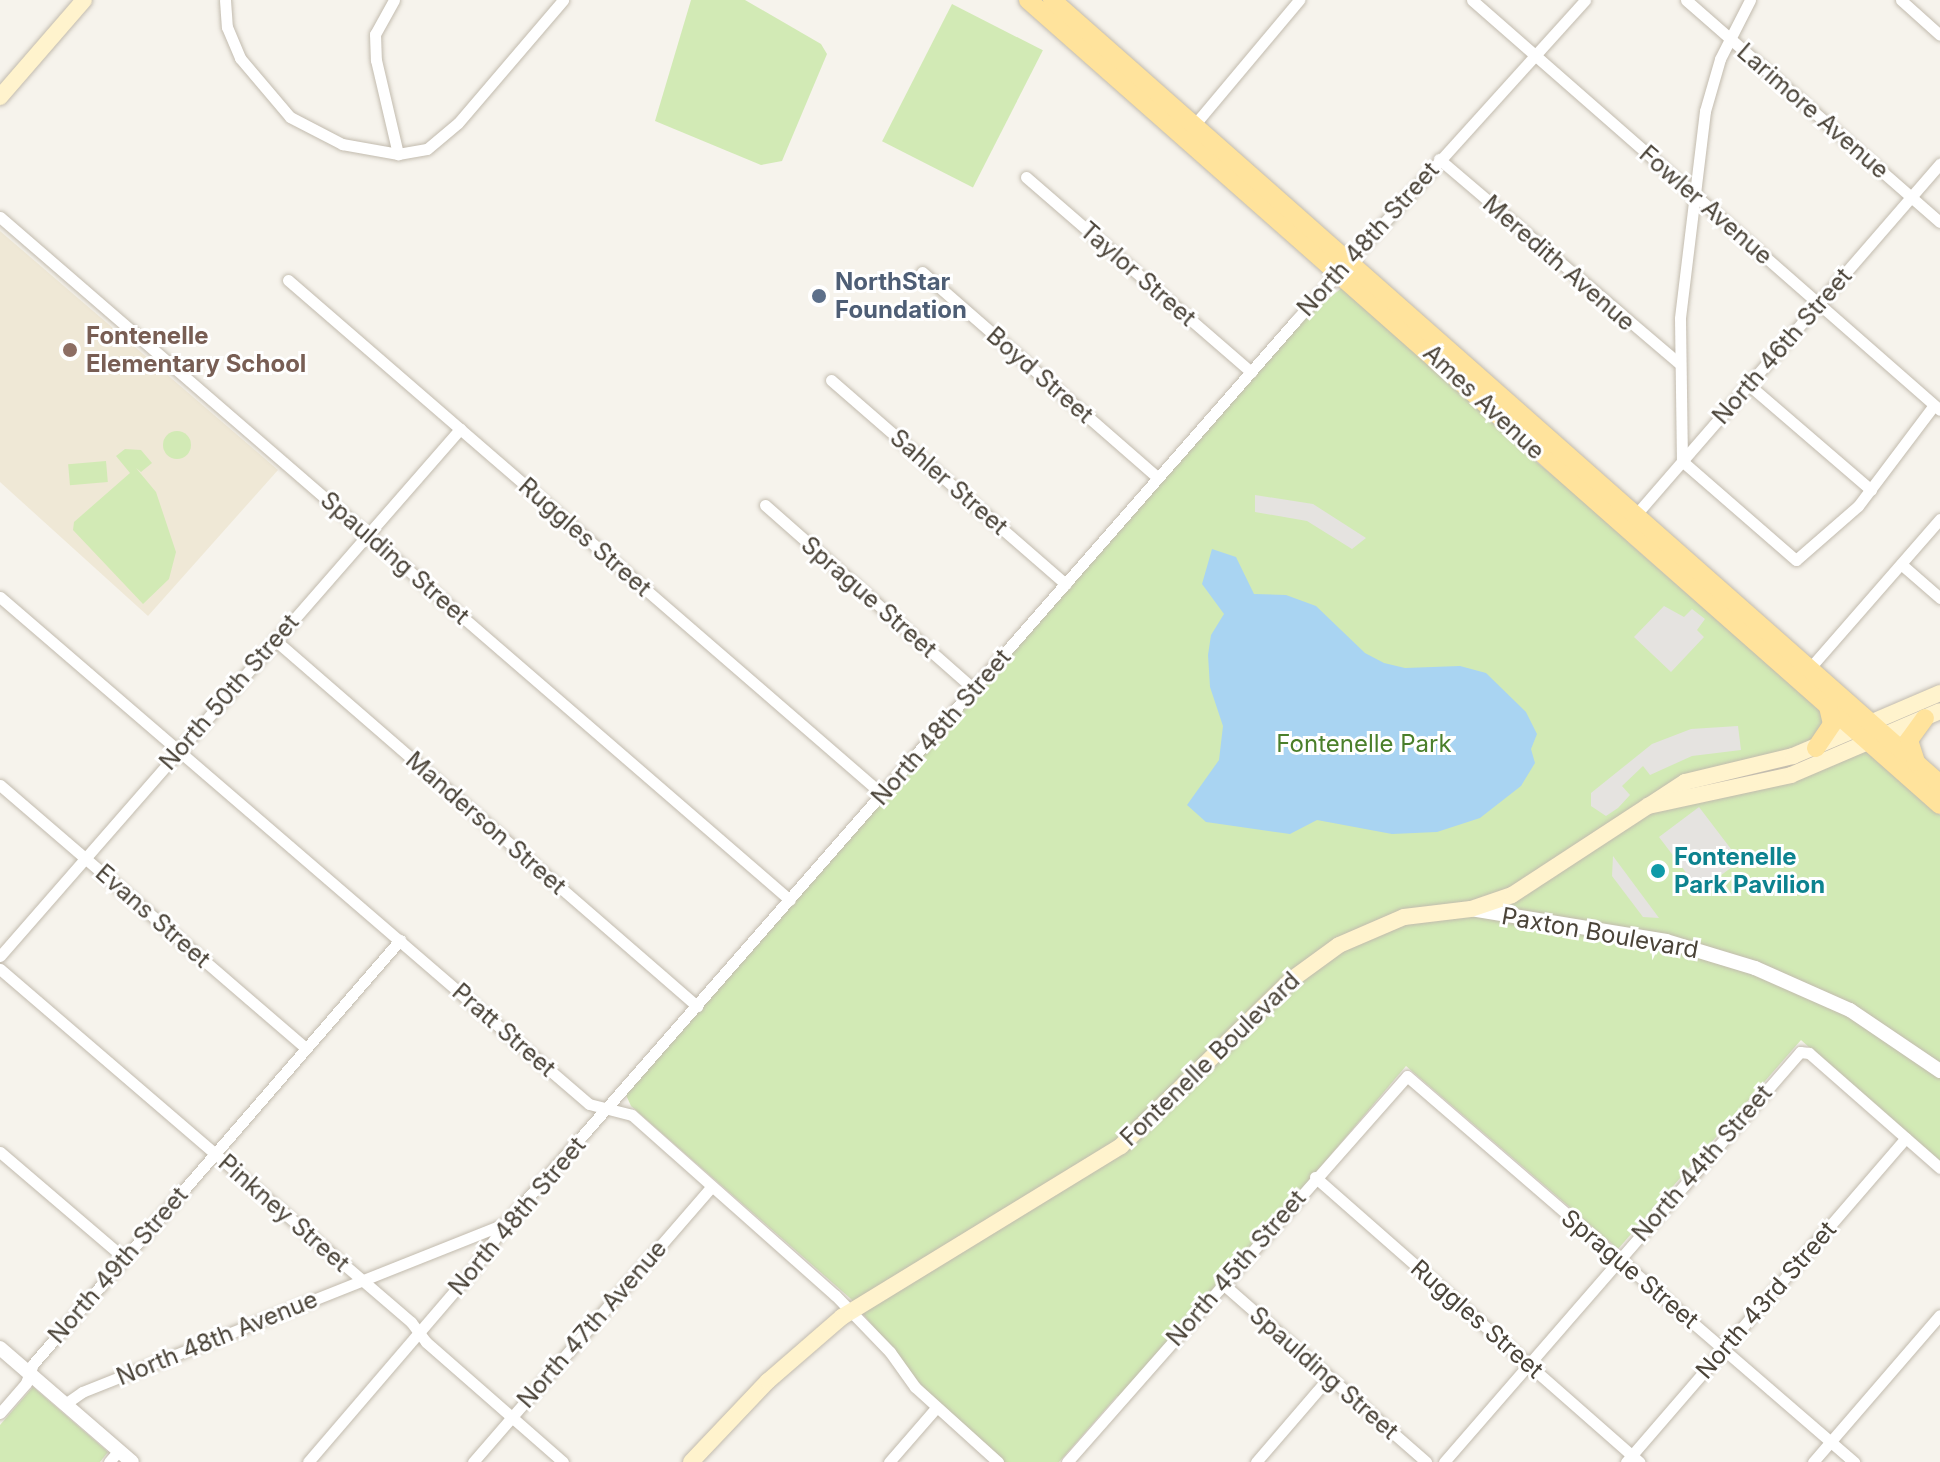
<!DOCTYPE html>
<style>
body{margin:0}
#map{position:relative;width:1940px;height:1462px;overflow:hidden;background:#f6f3ec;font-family:Inter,sans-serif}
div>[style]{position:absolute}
.education>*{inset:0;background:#efe8d6}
.green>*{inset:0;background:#d2eab5;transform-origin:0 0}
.round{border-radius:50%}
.parking>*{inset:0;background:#e5e3e0}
.water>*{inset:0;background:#a9d4f2}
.roads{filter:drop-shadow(0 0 2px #c2bbae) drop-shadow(0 0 2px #c2bbae)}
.minor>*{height:11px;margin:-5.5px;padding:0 5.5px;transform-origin:5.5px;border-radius:5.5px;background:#fff}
.tertiary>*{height:14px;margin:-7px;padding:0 7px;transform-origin:7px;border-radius:7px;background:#fff}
.secondary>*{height:16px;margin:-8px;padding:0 8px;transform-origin:8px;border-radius:8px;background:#fff3cd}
.primary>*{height:18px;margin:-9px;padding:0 9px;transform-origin:9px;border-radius:9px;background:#ffe39c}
.dots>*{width:22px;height:22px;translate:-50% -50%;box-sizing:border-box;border:4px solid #fff;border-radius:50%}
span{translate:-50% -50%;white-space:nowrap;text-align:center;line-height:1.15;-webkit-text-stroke:6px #fff;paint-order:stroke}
.street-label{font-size:24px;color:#4b4439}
.service-label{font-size:24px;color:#4e5e75;font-weight:700}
.left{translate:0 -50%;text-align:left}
.education-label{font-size:24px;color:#785e54;font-weight:700}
.park-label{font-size:24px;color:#4a7f2a}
.culture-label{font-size:24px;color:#0d838f;font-weight:700}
</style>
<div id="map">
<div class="education">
<div style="clip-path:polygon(0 231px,278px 470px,148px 616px,0 482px)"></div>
</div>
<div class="green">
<div style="clip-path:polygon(691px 0,745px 0,821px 44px,827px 54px,782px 161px,761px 165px,655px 121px)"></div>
<div style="left:952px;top:4px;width:102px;height:154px;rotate:27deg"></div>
<div style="clip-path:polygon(1344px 286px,1529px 456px,1629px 537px,1628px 542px,1940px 815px,1940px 1164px,1801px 1040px,1618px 1249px,1406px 1066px,1124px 1399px,1117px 1396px,1059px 1462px,1002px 1462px,930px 1396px,851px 1299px,631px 1106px,626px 1095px,1301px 322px)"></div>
<div class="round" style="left:163px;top:431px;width:28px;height:28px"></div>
<div style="clip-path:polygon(125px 449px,141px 450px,152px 463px,141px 472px,136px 468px,156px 492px,176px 552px,169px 579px,143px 604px,73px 530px,74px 522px,130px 473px,116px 456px)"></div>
<div style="left:106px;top:461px;width:21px;height:38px;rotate:85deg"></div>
<div style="clip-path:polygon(33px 1387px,108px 1452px,100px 1462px,0 1462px,0 1425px)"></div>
</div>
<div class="parking">
<div style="clip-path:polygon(1255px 495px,1313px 504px,1366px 538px,1352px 549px,1307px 521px,1255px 512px)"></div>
<div style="clip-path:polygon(1664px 606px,1684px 617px,1692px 609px,1705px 619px,1697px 630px,1704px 637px,1671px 672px,1634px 637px)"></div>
<div style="clip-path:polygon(1738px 726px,1741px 750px,1692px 756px,1650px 775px,1643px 766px,1622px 786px,1630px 795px,1618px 808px,1606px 816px,1591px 806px,1591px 793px,1652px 744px,1691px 729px)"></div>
<div style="clip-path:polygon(1699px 807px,1734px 853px,1726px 859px,1732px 867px,1700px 891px,1659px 837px)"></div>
<div style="clip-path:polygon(1613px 856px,1659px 918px,1643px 917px,1612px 876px)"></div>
</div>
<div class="water">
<div style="clip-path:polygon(1212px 549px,1236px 557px,1254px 594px,1286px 595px,1316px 606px,1365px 653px,1384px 663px,1405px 668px,1460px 666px,1486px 673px,1526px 712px,1537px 734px,1531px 749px,1535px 763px,1521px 786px,1480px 818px,1437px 832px,1392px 834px,1317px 820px,1290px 834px,1206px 822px,1187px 805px,1219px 760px,1223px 726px,1210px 687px,1208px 655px,1211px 635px,1224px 614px,1202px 584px)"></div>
</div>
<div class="roads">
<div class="minor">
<div style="left:225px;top:0;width:27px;rotate:86deg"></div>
<div style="left:227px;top:27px;width:34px;rotate:67deg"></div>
<div style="left:240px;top:58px;width:77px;rotate:49.7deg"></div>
<div style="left:290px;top:117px;width:59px;rotate:27.4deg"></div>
<div style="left:342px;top:144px;width:57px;rotate:10.1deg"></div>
<div style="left:398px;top:154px;width:29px;rotate:-10deg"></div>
<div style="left:427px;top:149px;width:40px;rotate:-40deg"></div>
<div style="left:458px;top:123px;width:162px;rotate:-49.5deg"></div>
<div style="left:394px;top:0;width:39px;rotate:119deg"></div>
<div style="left:375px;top:34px;width:26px;rotate:88deg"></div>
<div style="left:376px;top:60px;width:97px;rotate:76.8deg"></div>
<div style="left:1472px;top:0;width:622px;rotate:41.22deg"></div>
<div style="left:1686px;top:0;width:337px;rotate:41.2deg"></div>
<div style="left:1750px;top:0;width:66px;rotate:117deg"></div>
<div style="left:1720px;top:59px;width:54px;rotate:106.1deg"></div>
<div style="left:1705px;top:111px;width:209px;rotate:96.9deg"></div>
<div style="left:1680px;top:319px;width:142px;rotate:89.2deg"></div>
<div style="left:1682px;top:461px;width:151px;rotate:41deg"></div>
<div style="left:1796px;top:560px;width:82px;rotate:-41.1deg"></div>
<div style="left:1858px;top:506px;width:126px;rotate:-53deg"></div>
<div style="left:1901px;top:0;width:52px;rotate:41.9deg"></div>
<div style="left:1190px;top:130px;width:170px;rotate:-50deg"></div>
<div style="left:1439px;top:159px;width:316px;rotate:40.4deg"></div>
<div style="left:1026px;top:177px;width:298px;rotate:40.9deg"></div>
<div style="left:0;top:217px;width:1044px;rotate:40.85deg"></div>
<div style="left:922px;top:272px;width:313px;rotate:41.1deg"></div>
<div style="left:288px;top:280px;width:786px;rotate:40.87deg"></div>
<div style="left:831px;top:380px;width:311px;rotate:41deg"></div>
<div style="left:1749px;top:385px;width:161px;rotate:40.7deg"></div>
<div style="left:765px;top:505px;width:278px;rotate:41.4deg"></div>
<div style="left:1633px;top:518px;width:469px;rotate:-49.1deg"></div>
<div style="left:1901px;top:564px;width:52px;rotate:41.1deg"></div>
<div style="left:0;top:597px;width:777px;rotate:40.72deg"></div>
<div style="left:589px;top:1104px;width:44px;rotate:14.3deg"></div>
<div style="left:632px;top:1115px;width:271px;rotate:41.6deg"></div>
<div style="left:835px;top:1295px;width:79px;rotate:46deg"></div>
<div style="left:890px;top:1352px;width:43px;rotate:54.5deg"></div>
<div style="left:915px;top:1387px;width:112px;rotate:42.1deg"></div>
<div style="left:275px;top:640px;width:559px;rotate:40.94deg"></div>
<div style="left:1809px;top:669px;width:199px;rotate:-48.9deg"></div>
<div style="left:0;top:785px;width:403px;rotate:40.7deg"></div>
<div style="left:0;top:956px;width:700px;rotate:-48.88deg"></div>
<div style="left:0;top:969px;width:542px;rotate:40.66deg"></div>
<div style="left:411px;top:1322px;width:25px;rotate:53deg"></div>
<div style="left:426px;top:1342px;width:182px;rotate:41.2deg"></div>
<div style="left:0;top:1152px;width:163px;rotate:40.5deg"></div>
<div style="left:1315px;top:1177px;width:432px;rotate:41.3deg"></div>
<div style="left:1223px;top:1284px;width:270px;rotate:41.2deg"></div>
<div style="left:65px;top:1404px;width:21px;rotate:-35deg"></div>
<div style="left:82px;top:1392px;width:454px;rotate:-21.7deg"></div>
<div style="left:0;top:1413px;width:40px;rotate:-49deg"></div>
<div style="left:26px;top:1383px;width:20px;rotate:-70deg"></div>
<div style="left:33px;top:1364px;width:561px;rotate:-49.12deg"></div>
<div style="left:109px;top:1462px;width:16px;rotate:-50deg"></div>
<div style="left:308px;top:1462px;width:257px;rotate:-49.4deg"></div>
<div style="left:475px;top:1267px;width:52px;rotate:-55.1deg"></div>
<div style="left:505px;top:1224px;width:1201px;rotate:-48.81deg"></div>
<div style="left:1296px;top:320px;width:431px;rotate:-47.9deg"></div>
<div style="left:473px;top:1462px;width:364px;rotate:-49.1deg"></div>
<div style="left:889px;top:1462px;width:72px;rotate:-49deg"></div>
<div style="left:1067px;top:1462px;width:514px;rotate:-48.63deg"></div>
<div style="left:1407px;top:1076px;width:591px;rotate:40.81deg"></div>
<div style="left:1256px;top:1462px;width:112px;rotate:-49.3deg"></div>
<div style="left:1444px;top:1462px;width:543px;rotate:-49.03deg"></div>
<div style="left:1800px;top:1052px;width:9px;rotate:6deg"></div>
<div style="left:1809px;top:1053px;width:174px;rotate:41.3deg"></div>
<div style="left:1626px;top:1462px;width:428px;rotate:-49.2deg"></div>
<div style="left:1813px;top:1462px;width:194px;rotate:-49.2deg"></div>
</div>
<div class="tertiary">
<div style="left:1471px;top:909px;width:198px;rotate:9.3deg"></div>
<div style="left:1666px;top:941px;width:93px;rotate:16.9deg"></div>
<div style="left:1755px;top:968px;width:104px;rotate:23.9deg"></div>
<div style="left:1850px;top:1010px;width:109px;rotate:34.1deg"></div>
<div style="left:0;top:1348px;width:174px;rotate:40.8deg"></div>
</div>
<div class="secondary">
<div style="left:0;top:97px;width:128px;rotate:-49.1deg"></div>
<div style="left:1650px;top:805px;width:42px;rotate:-33.3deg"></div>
<div style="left:1685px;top:782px;width:111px;rotate:-13.5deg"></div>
<div style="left:1793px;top:756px;width:160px;rotate:-23.2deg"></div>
<div style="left:691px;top:1462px;width:112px;rotate:-46.5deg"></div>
<div style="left:768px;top:1381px;width:98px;rotate:-40.9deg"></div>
<div style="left:842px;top:1317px;width:327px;rotate:-31.5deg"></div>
<div style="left:1121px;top:1146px;width:238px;rotate:-44.3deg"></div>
<div style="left:1291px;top:980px;width:59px;rotate:-36.1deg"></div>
<div style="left:1339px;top:945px;width:71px;rotate:-23.3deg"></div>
<div style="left:1404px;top:917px;width:67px;rotate:-6.8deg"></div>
<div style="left:1471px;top:909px;width:43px;rotate:-18.9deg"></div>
<div style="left:1512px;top:895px;width:163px;rotate:-33.2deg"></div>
<div style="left:1648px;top:806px;width:146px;rotate:-12.2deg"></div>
<div style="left:1791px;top:775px;width:162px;rotate:-23.2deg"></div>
</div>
<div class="primary">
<div style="left:1028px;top:0;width:1216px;rotate:41.43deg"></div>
<div style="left:1052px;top:0;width:1185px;rotate:41.44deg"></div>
<div style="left:1816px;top:748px;width:29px;rotate:-56deg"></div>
<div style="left:1832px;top:724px;width:18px;rotate:-103deg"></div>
<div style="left:1916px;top:762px;width:23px;rotate:-108deg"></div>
<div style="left:1909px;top:740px;width:27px;rotate:-54deg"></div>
</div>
</div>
<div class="dots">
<div style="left:819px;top:296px;background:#5c6f8a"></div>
<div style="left:70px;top:350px;background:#8d6e63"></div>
<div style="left:1658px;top:871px;background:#0f9aa8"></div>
</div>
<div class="street-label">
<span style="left:1813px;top:111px;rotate:41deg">Larimore Avenue</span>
<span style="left:1706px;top:205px;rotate:41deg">Fowler Avenue</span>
<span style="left:1368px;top:239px;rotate:-48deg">North 48th Street</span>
<span style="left:1559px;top:263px;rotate:41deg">Meredith Avenue</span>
<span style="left:1138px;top:274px;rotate:41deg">Taylor Street</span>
<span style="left:1782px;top:346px;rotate:-49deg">North 46th Street</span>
<span style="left:1040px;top:375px;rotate:41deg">Boyd Street</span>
<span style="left:1484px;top:402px;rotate:43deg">Ames Avenue</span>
<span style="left:949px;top:482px;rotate:41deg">Sahler Street</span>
<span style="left:585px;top:537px;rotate:41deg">Ruggles Street</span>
<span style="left:395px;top:558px;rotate:41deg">Spaulding Street</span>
<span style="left:869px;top:597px;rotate:41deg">Sprague Street</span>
<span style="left:229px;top:692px;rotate:-49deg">North 50th Street</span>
<span style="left:941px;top:727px;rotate:-49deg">North 48th Street</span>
<span style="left:486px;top:823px;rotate:41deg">Manderson Street</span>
<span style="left:153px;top:916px;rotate:41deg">Evans Street</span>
<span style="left:1600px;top:933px;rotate:10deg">Paxton Boulevard</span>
<span style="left:504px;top:1030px;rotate:41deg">Pratt Street</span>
<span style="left:1210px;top:1059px;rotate:-44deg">Fontenelle Boulevard</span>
<span style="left:1702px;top:1163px;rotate:-49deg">North 44th Street</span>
<span style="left:284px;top:1213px;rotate:41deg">Pinkney Street</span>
<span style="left:517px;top:1216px;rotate:-50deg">North 48th Street</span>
<span style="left:118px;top:1265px;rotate:-49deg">North 49th Street</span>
<span style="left:1236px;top:1268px;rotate:-49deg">North 45th Street</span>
<span style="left:1630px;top:1269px;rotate:40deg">Sprague Street</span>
<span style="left:1766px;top:1300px;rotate:-49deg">North 43rd Street</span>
<span style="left:1477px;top:1319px;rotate:41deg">Ruggles Street</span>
<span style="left:592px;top:1324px;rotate:-49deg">North 47th Avenue</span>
<span style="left:217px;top:1338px;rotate:-22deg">North 48th Avenue</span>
<span style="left:1324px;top:1373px;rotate:41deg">Spaulding Street</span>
</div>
<div class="service-label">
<span class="left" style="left:835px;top:296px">NorthStar<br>Foundation</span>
</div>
<div class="education-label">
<span class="left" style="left:86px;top:350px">Fontenelle<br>Elementary School</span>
</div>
<div class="park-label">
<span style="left:1364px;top:744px">Fontenelle Park</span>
</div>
<div class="culture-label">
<span class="left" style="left:1674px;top:871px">Fontenelle<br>Park Pavilion</span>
</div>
</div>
